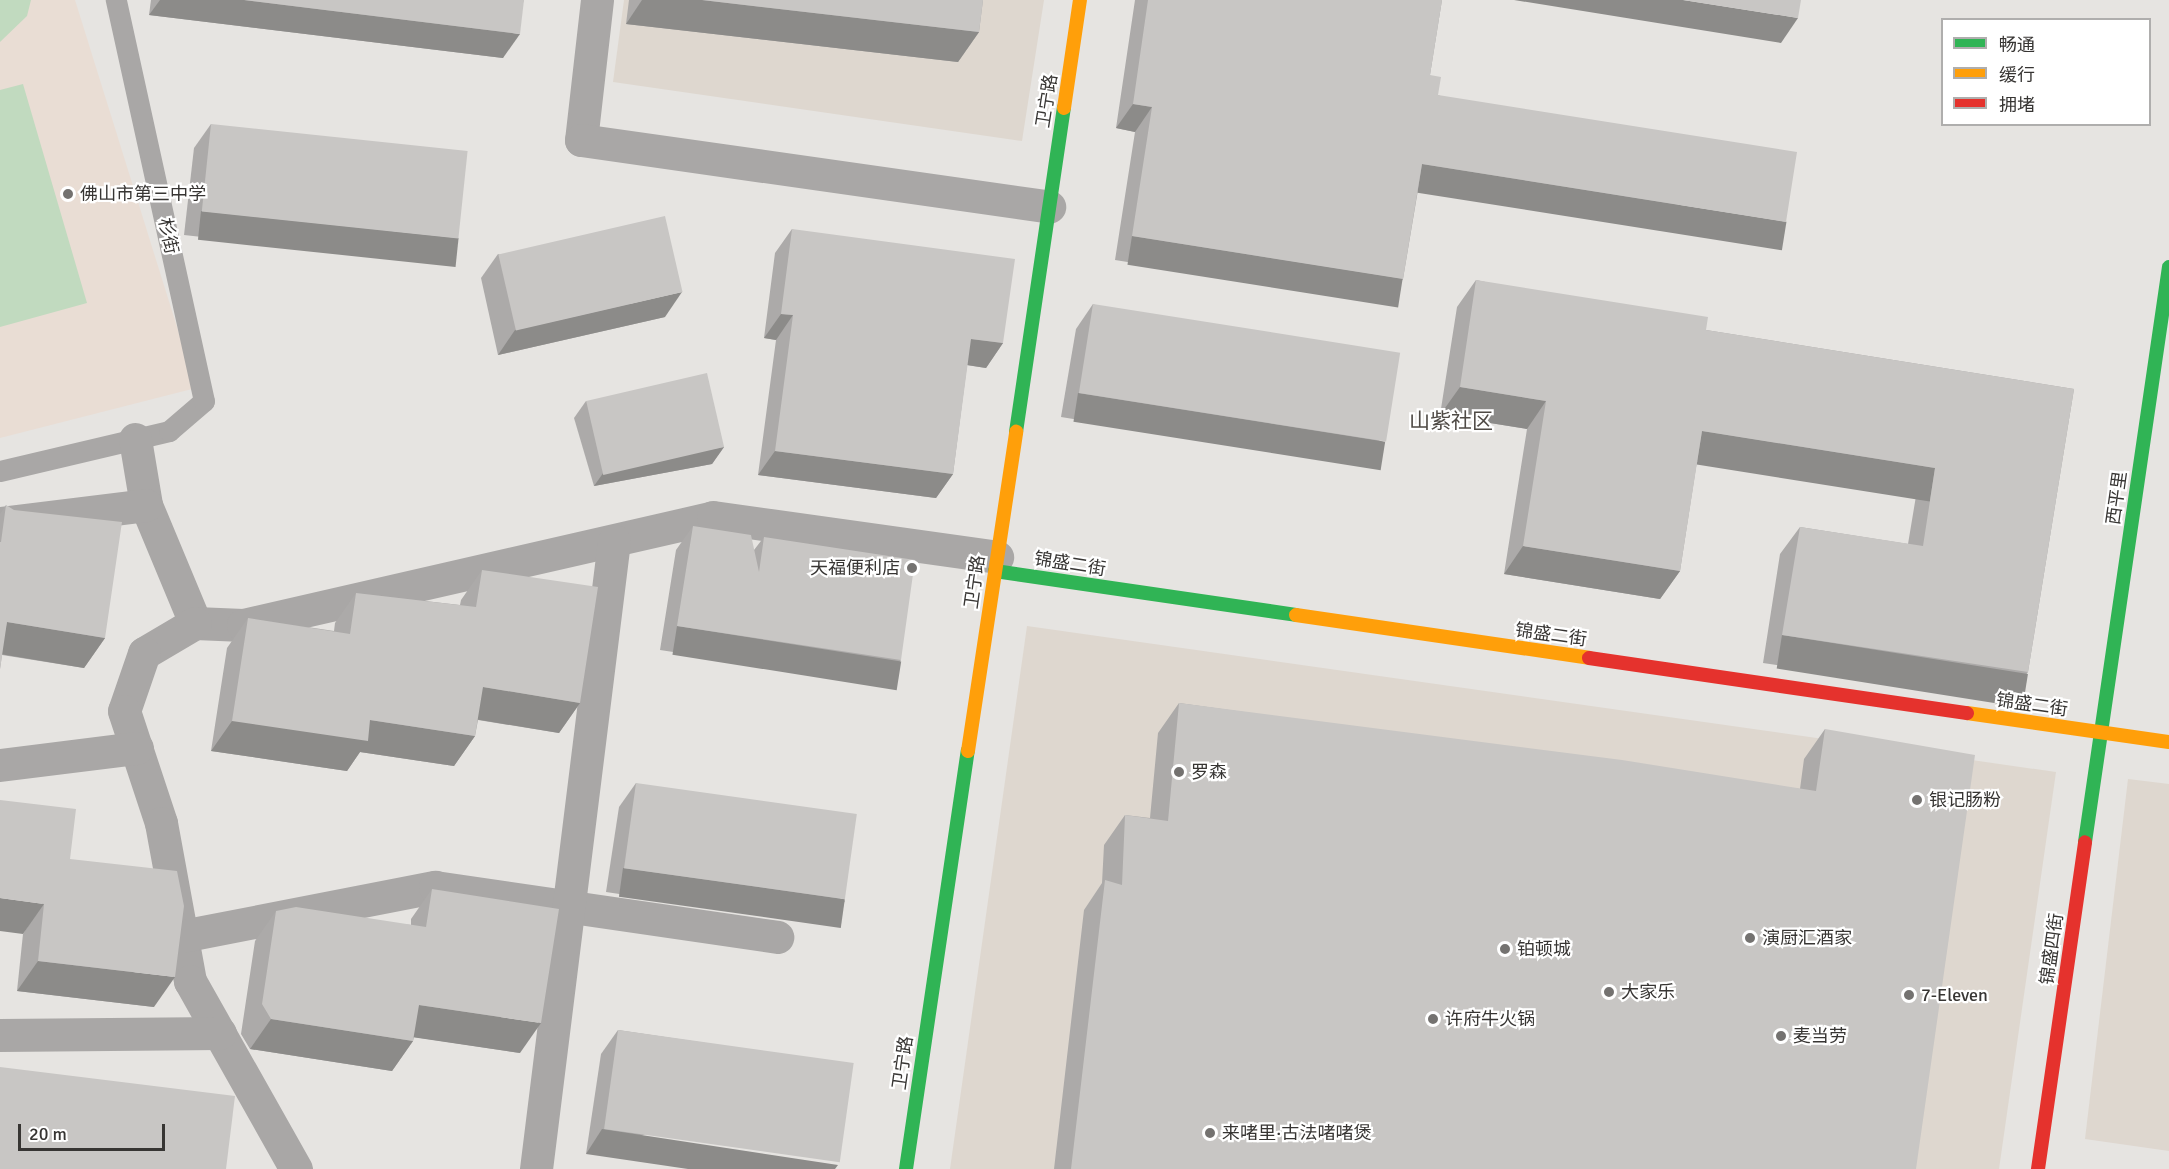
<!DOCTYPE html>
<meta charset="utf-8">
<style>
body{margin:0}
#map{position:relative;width:2169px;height:1169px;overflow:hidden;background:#e6e4e1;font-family:Signika,"Noto Sans SC",sans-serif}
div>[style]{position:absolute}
.built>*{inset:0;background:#ded7cf}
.education>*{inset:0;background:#e9ddd4}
.green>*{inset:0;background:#c1dabf}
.lane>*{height:21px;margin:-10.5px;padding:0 10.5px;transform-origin:10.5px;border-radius:10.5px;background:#a9a7a6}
.street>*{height:33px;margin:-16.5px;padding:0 16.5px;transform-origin:16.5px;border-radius:16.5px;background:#a9a7a6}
.fast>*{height:14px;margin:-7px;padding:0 7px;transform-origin:7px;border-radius:7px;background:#30b455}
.slow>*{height:14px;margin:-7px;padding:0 7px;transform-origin:7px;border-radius:7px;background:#ff9f0a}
.jam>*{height:14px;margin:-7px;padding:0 7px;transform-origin:7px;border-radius:7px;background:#e5322d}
.wall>*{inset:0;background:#acaaa9}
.shaded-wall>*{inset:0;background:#8c8b89;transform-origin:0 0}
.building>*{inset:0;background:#c8c6c4;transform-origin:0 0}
.dots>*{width:16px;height:16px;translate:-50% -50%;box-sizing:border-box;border:3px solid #fff;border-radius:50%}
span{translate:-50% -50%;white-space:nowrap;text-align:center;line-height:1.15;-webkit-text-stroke:4.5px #fff;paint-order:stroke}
.street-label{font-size:18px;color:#373533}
.poi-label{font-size:18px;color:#373533}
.left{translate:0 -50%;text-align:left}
.right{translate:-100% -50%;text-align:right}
.quarter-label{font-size:21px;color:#4f4a45}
.legend{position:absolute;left:1941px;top:18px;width:210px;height:108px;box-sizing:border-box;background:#fff;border:2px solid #afaead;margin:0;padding:8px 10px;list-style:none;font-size:18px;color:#373533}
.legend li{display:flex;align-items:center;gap:12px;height:30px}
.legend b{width:30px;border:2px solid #afaead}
.scale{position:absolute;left:18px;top:1124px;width:147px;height:27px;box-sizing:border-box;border:3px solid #373533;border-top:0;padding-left:8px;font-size:18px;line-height:21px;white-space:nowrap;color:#373533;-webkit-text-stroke:4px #fff;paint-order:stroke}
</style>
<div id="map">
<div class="built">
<div style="clip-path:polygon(624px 0,1044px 0,1022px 141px,613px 82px)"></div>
<div style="clip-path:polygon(1027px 626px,2056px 772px,1999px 1169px,950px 1169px)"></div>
<div style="clip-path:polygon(2128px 779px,2169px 784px,2169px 1151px,2085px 1139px)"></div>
</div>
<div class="education">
<div style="clip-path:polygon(0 0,75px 0,196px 388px,0 438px)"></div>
</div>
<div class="green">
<div style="clip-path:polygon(0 0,31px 0,27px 16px,0 42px)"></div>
<div style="clip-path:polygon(23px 84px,87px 303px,0 327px,0 90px)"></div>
</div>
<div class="lane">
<div style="left:0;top:471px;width:174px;rotate:-13.3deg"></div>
<div style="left:169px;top:431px;width:46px;rotate:-40.6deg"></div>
<div style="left:204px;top:401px;width:411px;rotate:-102.4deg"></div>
</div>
<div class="street">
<div style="left:597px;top:0;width:141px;rotate:96.5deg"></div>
<div style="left:581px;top:140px;width:473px;rotate:8.1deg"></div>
<div style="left:135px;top:439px;width:67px;rotate:80.5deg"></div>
<div style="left:146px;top:505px;width:128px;rotate:67.4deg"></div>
<div style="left:195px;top:623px;width:48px;rotate:2.4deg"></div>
<div style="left:243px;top:625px;width:482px;rotate:-12.9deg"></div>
<div style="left:713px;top:517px;width:287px;rotate:8deg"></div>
<div style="left:0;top:523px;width:147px;rotate:-7deg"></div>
<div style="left:195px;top:623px;width:59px;rotate:149.5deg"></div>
<div style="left:144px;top:653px;width:61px;rotate:109deg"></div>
<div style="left:124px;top:711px;width:118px;rotate:71.7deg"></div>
<div style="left:161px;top:823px;width:161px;rotate:79.6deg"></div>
<div style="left:190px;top:981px;width:216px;rotate:60.6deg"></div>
<div style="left:0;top:765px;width:138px;rotate:-7.1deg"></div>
<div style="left:182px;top:936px;width:258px;rotate:-11deg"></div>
<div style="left:435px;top:887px;width:346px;rotate:8.3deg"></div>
<div style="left:0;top:1035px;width:220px;rotate:-0.5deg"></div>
<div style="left:536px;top:1169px;width:633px;rotate:-82.92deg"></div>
</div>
<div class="fast">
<div style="left:1016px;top:432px;width:328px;rotate:-81.6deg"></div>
<div style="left:995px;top:571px;width:304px;rotate:8.3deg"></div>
<div style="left:2085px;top:842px;width:581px;rotate:-81.69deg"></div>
<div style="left:906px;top:1169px;width:423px;rotate:-81.6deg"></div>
</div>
<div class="slow">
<div style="left:1064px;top:108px;width:109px;rotate:-81.6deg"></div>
<div style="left:1296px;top:615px;width:296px;rotate:8.3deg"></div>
<div style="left:1967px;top:713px;width:204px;rotate:8.2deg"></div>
<div style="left:968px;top:751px;width:323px;rotate:-81.4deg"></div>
</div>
<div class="jam">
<div style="left:1589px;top:658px;width:382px;rotate:8.3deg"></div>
<div style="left:2038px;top:1169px;width:330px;rotate:-81.8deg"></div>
</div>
<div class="wall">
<div style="clip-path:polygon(151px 0,524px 0,503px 58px,149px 15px)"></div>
<div style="clip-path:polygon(629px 0,983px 0,979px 32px,958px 62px,626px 24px)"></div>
<div style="clip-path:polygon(1135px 0,1442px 0,1430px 75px,1438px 95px,1769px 246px,1418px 190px,1403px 279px,1386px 303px,1115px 260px,1135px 132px,1116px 128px)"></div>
<div style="clip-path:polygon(211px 124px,441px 264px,184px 235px,194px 148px)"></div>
<div style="clip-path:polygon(792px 229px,1003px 343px,986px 368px,967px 365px,953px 474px,936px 498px,758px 475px,776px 340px,764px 338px,775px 253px)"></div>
<div style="clip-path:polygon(498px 254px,665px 317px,498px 355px,481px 278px)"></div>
<div style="clip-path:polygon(1476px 280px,1706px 330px,2074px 389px,2028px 672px,2008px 700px,1763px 663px,1780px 554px,1800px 527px,1908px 544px,1916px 496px,1697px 461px,1680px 571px,1660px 599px,1504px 574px,1527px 429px,1440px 415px,1457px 307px)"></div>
<div style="clip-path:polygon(1093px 304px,1385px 443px,1368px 467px,1061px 417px,1076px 329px)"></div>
<div style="clip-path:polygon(586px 401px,724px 447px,712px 464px,594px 486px,574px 418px)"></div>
<div style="clip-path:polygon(6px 505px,105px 638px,84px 668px,2px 655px,0 669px,0 514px)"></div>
<div style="clip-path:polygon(693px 526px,754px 550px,764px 537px,901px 660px,884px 684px,660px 650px,676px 550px)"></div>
<div style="clip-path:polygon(482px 570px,580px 703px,559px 733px,478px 720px,475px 736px,454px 766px,360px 752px,347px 771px,211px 751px,227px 648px,248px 618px,334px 631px,335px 623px,356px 593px,460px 605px,461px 600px)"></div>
<div style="clip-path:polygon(1179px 703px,1800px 789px,1804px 759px,1825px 729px,1916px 1169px,1054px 1169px,1084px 910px,1102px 883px,1104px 845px,1125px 815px,1150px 818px,1158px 733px)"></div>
<div style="clip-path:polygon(636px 783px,845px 901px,828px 925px,606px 892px,619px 807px)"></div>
<div style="clip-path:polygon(70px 859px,154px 1007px,17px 991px,23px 934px)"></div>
<div style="clip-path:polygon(432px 889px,520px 1053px,414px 1037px,413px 1041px,392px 1071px,250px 1049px,241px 1034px,255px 941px,276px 911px,411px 925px,411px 919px)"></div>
<div style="clip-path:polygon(618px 1030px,853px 1065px,586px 1154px,601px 1054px)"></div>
</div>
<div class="shaded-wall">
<div style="clip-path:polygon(160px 0,244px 0,520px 34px,503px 58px,149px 15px)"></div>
<div style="clip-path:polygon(642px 0,702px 0,979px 32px,958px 62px,626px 24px)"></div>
<div style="clip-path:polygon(1514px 0,1683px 0,1798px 18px,1781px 43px)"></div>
<div style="clip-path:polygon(1133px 104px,1152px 107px,1135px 132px,1116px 128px)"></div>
<div style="left:1422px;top:164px;width:369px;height:29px;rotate:9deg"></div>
<div style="left:201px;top:211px;width:259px;height:29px;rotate:6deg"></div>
<div style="left:1132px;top:236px;width:274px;height:29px;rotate:9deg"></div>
<div style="clip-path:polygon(682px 292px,665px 317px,498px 355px,515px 330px)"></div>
<div style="clip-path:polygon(781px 314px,793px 315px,776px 340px,764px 338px)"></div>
<div style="clip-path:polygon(971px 339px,1003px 343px,986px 368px,954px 363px)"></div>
<div style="clip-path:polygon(1460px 387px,1546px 401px,1527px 429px,1440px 415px)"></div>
<div style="left:1078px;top:393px;width:311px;height:29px;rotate:9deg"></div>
<div style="left:1702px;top:431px;width:236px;height:34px;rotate:9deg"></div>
<div style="clip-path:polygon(724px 447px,712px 464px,594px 486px,606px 469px)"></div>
<div style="clip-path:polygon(775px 451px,953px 474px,936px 498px,758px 475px)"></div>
<div style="clip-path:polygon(1523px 546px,1680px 571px,1660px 599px,1504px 574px)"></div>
<div style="clip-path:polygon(7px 622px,105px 638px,84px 668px,0 654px)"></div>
<div style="left:677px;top:626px;width:227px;height:29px;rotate:9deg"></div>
<div style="left:1782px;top:635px;width:249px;height:34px;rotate:9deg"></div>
<div style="clip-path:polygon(483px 687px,580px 703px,559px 733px,462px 717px)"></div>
<div style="clip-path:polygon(370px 720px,475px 736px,454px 766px,360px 752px,347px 771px,211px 751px,232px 721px)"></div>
<div style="left:623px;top:868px;width:224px;height:29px;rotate:8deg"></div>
<div style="clip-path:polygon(0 898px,44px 904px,23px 934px,0 931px)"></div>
<div style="clip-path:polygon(38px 961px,175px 977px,154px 1007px,17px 991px)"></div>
<div style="clip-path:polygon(419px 1005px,541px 1023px,520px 1053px,398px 1035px)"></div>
<div style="clip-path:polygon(271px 1019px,413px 1041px,392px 1071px,250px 1049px)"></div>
<div style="clip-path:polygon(602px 1129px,838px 1165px,835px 1169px,688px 1169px,586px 1154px)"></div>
</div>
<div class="building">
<div style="clip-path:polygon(244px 0,524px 0,520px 34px)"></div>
<div style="clip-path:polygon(702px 0,983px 0,979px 32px)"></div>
<div style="clip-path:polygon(1148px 0,1442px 0,1430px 75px,1441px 77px,1438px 95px,1797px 152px,1786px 222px,1422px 164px,1403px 279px,1132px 236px,1152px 107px,1133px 104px)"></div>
<div style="clip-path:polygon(1683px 0,1801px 0,1798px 18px)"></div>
<div style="left:211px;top:124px;width:258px;height:88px;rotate:6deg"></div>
<div style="left:665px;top:216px;width:78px;height:171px;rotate:77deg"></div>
<div style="clip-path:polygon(792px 229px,1015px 259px,1003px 343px,971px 339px,953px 474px,775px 451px,793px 315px,781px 314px)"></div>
<div style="clip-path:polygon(1476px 280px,1708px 317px,1706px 330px,2074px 389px,2028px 672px,1782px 635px,1800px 527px,1923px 546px,1935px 468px,1702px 431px,1680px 571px,1523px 546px,1546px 401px,1460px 387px)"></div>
<div style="left:1093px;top:304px;width:311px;height:90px;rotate:9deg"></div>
<div style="left:707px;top:373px;width:76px;height:124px;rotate:77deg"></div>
<div style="clip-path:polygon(6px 505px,14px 510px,122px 522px,105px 638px,7px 622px,0 669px,0 542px,1px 542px)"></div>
<div style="clip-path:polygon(693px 526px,751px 535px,759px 572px,764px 537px,915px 560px,901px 660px,677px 626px)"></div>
<div style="clip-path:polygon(482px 570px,598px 587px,580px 703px,483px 687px,475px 736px,370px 720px,368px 741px,232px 721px,248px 618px,350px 634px,356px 593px,476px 607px)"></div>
<div style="clip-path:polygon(1179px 703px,1622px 760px,1816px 791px,1825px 729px,1975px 755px,1916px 1169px,1071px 1169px,1105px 880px,1122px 885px,1125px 815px,1168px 821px)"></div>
<div style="left:636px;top:783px;width:223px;height:86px;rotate:8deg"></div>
<div style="clip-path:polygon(0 800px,76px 809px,70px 859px,177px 871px,184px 906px,175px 977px,38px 961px,44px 904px,0 898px)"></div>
<div style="clip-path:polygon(432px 889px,559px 909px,541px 1023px,419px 1005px,413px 1041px,271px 1019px,262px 1004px,276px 911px,296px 907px,426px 927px)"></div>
<div style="left:618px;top:1030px;width:238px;height:100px;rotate:8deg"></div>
<div style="clip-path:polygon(0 1067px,235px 1096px,226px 1169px,0 1169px)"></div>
</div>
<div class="dots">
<div style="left:68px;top:194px;background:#747270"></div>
<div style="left:912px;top:568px;background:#747270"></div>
<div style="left:1179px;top:772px;background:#747270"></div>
<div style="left:1917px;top:800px;background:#747270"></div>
<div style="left:1750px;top:938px;background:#747270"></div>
<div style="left:1505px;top:949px;background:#747270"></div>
<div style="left:1609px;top:992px;background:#747270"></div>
<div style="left:1909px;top:995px;background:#747270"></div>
<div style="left:1433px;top:1019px;background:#747270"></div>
<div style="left:1781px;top:1036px;background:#747270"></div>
<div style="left:1210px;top:1133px;background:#747270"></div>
</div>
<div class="street-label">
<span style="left:1047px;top:101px;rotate:-81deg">卫宁路</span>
<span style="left:168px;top:236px;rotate:78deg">杉街</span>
<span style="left:2117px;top:498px;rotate:-82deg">西平里</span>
<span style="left:1070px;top:564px;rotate:9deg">锦盛二街</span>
<span style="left:975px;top:582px;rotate:-82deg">卫宁路</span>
<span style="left:1551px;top:635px;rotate:8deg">锦盛二街</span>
<span style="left:2032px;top:705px;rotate:8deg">锦盛二街</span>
<span style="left:2052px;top:949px;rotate:-82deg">锦盛四街</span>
<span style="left:903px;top:1063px;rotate:-82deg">卫宁路</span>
</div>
<div class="poi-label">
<span class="left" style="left:80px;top:194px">佛山市第三中学</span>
<span class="right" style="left:900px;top:568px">天福便利店</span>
<span class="left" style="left:1191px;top:772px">罗森</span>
<span class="left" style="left:1929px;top:800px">银记肠粉</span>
<span class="left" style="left:1762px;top:938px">演厨汇酒家</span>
<span class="left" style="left:1517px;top:949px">铂顿城</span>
<span class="left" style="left:1621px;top:992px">大家乐</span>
<span class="left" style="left:1921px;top:995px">7-Eleven</span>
<span class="left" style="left:1445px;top:1019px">许府牛火锅</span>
<span class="left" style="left:1793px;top:1036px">麦当劳</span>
<span class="left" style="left:1222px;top:1133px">来啫里·古法啫啫煲</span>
</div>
<div class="quarter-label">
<span style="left:1451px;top:421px">山紫社区</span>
</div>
<ul class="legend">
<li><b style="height:8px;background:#30b455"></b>畅通</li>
<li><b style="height:8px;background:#ff9f0a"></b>缓行</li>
<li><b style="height:8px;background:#e5322d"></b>拥堵</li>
</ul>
<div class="scale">20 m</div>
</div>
